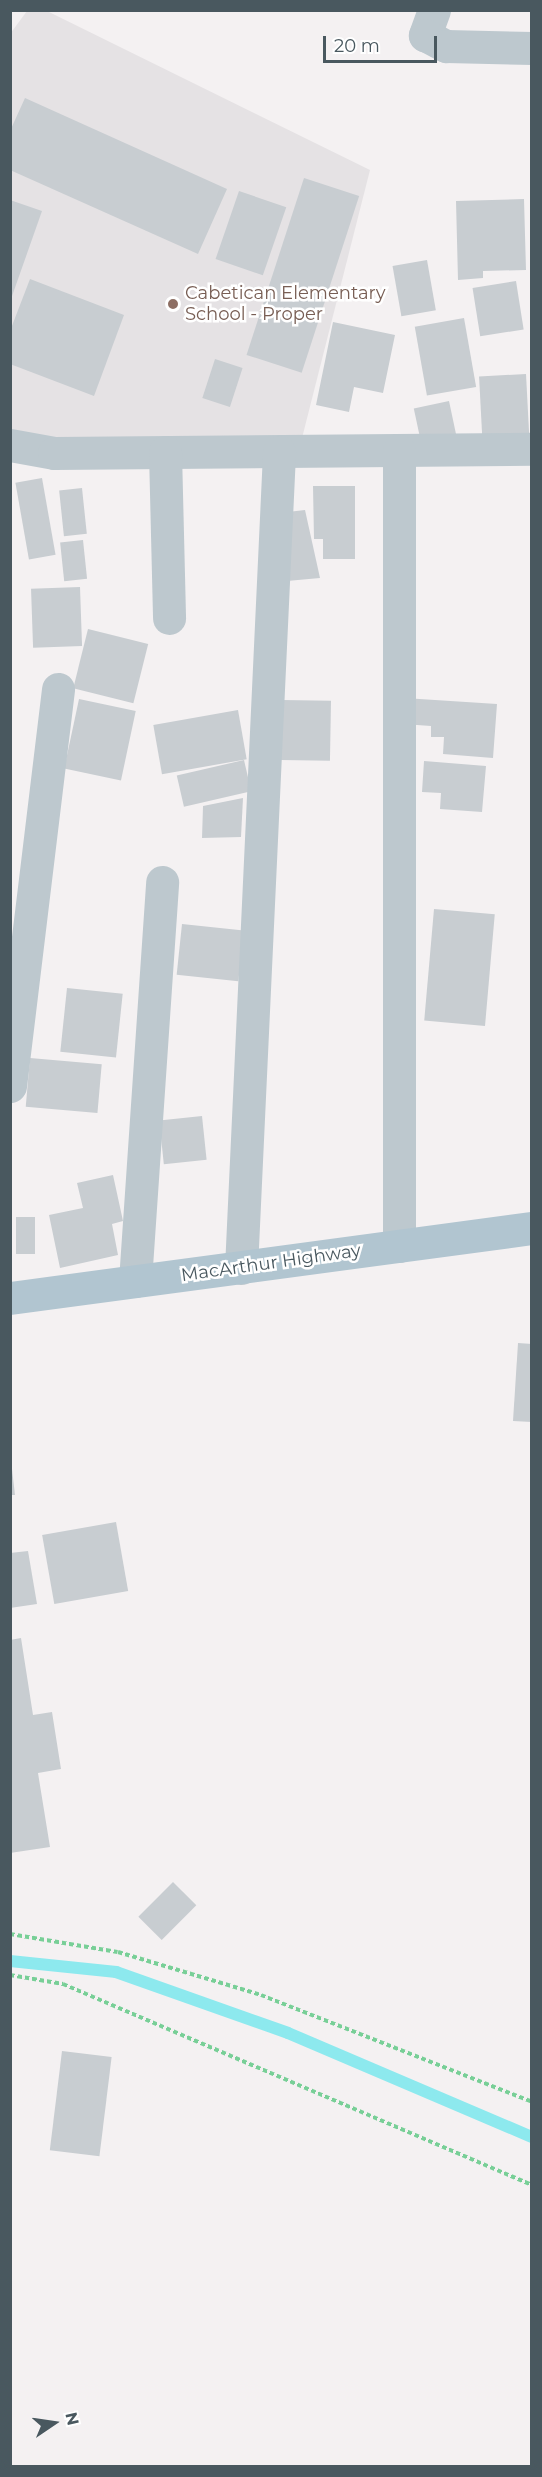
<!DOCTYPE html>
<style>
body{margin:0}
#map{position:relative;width:542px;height:2477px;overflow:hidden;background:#f4f1f2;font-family:Montserrat,sans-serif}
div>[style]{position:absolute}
.education>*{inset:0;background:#e5e2e4}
.stream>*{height:12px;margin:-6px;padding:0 6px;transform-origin:6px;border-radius:6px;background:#8de9ee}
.building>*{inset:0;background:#c8cdd1;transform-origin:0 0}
.path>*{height:4px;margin-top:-2px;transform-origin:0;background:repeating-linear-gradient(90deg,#78cf97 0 4.5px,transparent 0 7.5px)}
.minor>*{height:33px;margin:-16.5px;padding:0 16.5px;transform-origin:16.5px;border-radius:16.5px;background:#bdc8ce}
.major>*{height:33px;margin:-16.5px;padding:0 16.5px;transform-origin:16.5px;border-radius:16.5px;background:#b1c5d0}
.dots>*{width:16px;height:16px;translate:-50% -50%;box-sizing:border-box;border:3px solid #fff;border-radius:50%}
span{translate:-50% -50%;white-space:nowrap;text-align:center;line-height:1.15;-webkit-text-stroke:5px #fff;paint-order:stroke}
.education-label{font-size:18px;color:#785e54}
.left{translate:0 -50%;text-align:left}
.street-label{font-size:18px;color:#49585f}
.frame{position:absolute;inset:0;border:12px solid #49585f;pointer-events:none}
.north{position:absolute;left:24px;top:2393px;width:60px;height:60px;-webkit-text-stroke:4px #fff;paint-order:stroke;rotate:77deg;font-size:16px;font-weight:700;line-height:24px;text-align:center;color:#49585f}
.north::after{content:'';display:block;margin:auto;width:21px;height:27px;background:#49585f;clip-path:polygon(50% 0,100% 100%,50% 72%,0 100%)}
.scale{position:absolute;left:323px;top:36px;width:114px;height:27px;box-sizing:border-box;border:3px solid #49585f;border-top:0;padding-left:8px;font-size:18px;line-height:21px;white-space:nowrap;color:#49585f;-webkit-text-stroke:4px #fff;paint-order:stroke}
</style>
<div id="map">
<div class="education">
<div style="clip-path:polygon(27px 11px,47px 11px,370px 170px,301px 442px,11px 438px,10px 34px)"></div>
</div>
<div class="stream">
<div style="left:10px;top:1961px;width:107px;rotate:5.9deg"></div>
<div style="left:116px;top:1972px;width:182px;rotate:19.5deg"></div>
<div style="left:288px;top:2033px;width:265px;rotate:23.1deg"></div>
</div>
<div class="building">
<div style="clip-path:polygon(25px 98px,227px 189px,198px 254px,10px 170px,10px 131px)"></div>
<div style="left:304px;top:178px;width:58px;height:186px;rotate:18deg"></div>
<div style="left:239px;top:191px;width:50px;height:72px;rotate:19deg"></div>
<div style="clip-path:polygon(524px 199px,526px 270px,483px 271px,483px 278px,458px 280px,456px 201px)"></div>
<div style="clip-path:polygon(10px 200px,42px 211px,11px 299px,10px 299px)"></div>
<div style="left:427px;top:260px;width:51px;height:35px;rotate:80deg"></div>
<div style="clip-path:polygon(30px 279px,124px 315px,94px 396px,10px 364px,10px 331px)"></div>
<div style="left:516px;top:281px;width:49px;height:44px;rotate:81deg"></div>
<div style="left:464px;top:318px;width:70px;height:50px;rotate:80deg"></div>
<div style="clip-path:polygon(333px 322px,395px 335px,383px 393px,354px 387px,349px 412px,316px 405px)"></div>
<div style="left:215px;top:359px;width:29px;height:41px;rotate:18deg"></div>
<div style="left:526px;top:374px;width:66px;height:47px;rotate:87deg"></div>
<div style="left:449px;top:401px;width:40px;height:36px;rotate:78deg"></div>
<div style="left:42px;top:478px;width:78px;height:27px;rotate:80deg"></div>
<div style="clip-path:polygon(313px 486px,355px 486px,355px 559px,323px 559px,323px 539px,314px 539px)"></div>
<div style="left:82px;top:488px;width:46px;height:23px;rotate:84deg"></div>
<div style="clip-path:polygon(305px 510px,320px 578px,287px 581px,279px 513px)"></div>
<div style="left:83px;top:540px;width:39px;height:23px;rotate:84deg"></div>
<div style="left:80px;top:587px;width:59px;height:49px;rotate:88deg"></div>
<div style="left:88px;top:629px;width:62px;height:61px;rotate:14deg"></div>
<div style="clip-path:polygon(404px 698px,497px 704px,493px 758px,443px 754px,444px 737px,431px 737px,431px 726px,403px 724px)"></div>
<div style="left:79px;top:699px;width:58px;height:71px;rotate:12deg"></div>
<div style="left:282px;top:700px;width:49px;height:60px;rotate:1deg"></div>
<div style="left:238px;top:710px;width:50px;height:86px;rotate:80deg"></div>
<div style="left:244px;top:760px;width:32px;height:69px;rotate:77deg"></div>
<div style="clip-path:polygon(424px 761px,486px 766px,482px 812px,440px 809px,441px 793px,422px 792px)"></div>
<div style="clip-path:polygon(243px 798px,241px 837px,202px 838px,203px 806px)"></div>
<div style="left:434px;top:909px;width:61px;height:112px;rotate:5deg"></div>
<div style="left:182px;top:924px;width:62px;height:51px;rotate:6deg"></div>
<div style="left:67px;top:988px;width:56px;height:64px;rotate:6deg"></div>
<div style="left:30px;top:1058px;width:72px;height:49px;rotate:5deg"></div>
<div style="left:202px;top:1116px;width:44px;height:43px;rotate:84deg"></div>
<div style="clip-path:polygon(113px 1175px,123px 1221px,112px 1224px,118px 1255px,60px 1268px,49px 1215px,83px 1208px,77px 1183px)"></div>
<div style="left:16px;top:1217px;width:19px;height:37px"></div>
<div style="clip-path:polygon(518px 1343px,532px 1344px,532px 1422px,513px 1421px)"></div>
<div style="clip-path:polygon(12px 1469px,15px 1495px,10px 1495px,10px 1470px)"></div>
<div style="left:116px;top:1522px;width:70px;height:75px;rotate:80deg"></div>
<div style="clip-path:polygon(28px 1551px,37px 1604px,10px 1608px,10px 1553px)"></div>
<div style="clip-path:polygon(21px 1638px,33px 1715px,52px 1712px,61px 1769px,38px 1773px,50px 1847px,10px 1853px,10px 1640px)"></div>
<div style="left:173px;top:1882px;width:33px;height:49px;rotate:45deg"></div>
<div style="left:62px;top:2051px;width:50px;height:100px;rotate:7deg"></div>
</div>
<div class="path">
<div style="left:10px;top:1934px;width:109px;rotate:9.5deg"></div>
<div style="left:118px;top:1952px;width:149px;rotate:16.7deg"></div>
<div style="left:261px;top:1995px;width:291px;rotate:21.5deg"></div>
<div style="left:10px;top:1975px;width:54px;rotate:9.6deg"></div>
<div style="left:63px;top:1984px;width:510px;rotate:23.2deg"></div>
</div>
<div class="minor">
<div style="left:434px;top:10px;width:27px;rotate:110deg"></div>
<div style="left:425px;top:35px;width:24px;rotate:28deg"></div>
<div style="left:446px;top:46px;width:86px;rotate:1.3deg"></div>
<div style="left:10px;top:445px;width:45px;rotate:10.3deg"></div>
<div style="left:54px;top:453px;width:478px;rotate:-0.5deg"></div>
<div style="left:399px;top:451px;width:795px;rotate:90deg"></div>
<div style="left:165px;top:452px;width:166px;rotate:88.6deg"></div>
<div style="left:10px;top:1086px;width:400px;rotate:-83.1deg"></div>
<div style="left:241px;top:1268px;width:817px;rotate:-87.33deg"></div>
<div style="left:135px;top:1281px;width:400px;rotate:-86.1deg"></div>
</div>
<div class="major">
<div style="left:10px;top:1298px;width:527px;rotate:-7.64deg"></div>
</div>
<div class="dots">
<div style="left:173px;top:304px;background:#8d6e63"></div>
</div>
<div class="education-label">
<span class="left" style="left:185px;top:304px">Cabetican Elementary<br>School - Proper</span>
</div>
<div class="street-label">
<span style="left:271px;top:1263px;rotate:-8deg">MacArthur Highway</span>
</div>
<div class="frame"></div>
<div class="north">N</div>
<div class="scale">20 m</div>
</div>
